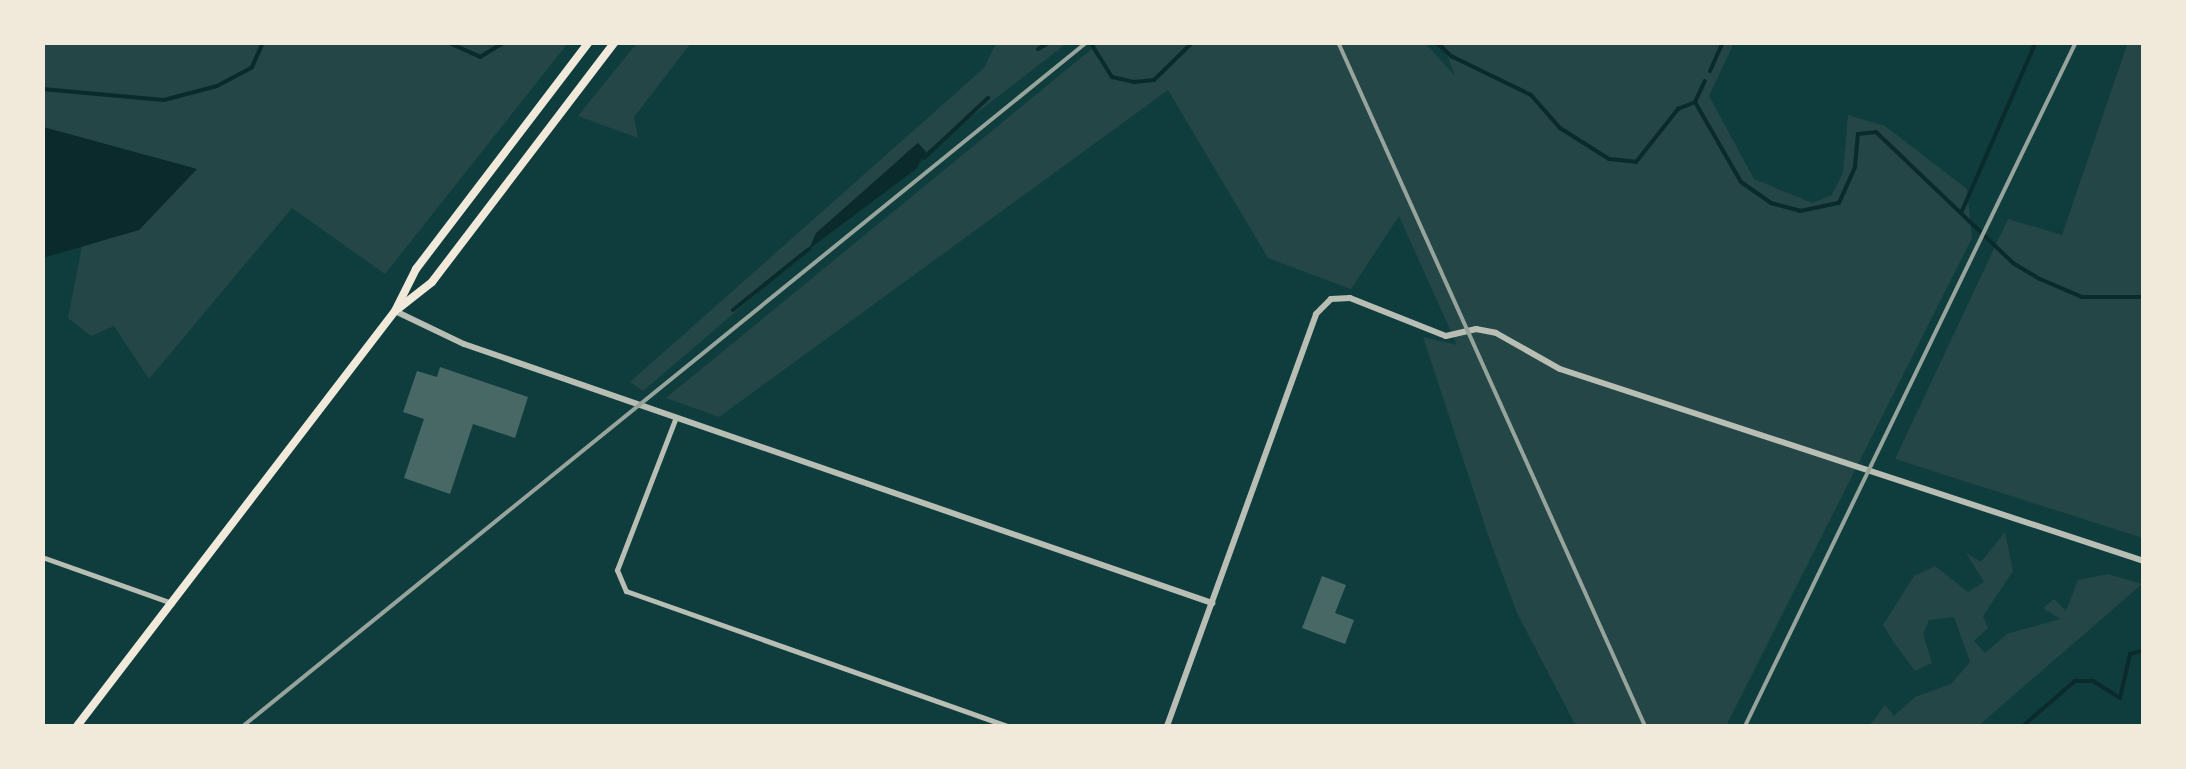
<!DOCTYPE html>
<style>
body{margin:0}
#map{position:relative;width:2186px;height:769px;overflow:hidden;background:#0f3d3e;font-family:Literata,serif}
div>[style]{position:absolute}
.green>*{inset:0;background:#244646}
.water>*{inset:0;background:#0a2a2b}
.stream>*{height:4px;margin:-2px;padding:0 2px;transform-origin:2px;border-radius:2px;background:#0a2a2b}
.building>*{inset:0;background:#486865}
.minor>*{height:5px;margin:-2.5px;padding:0 2.5px;transform-origin:2.5px;border-radius:2.5px;background:#b8beb3}
.tertiary>*{height:6px;margin:-3px;padding:0 3px;transform-origin:3px;border-radius:3px;background:#b8beb3}
.primary>*{height:8px;margin:-4px;padding:0 4px;transform-origin:4px;border-radius:4px;background:#f1e9da}
.rail>*{height:4px;margin:-2px;padding:0 2px;transform-origin:2px;border-radius:2px;background:#97a49c}
span{translate:-50% -50%;white-space:nowrap;text-align:center;line-height:1.15;-webkit-text-stroke:9px #f1e9da;paint-order:stroke}
.frame{position:absolute;inset:0;border:45px solid #f1e9da;pointer-events:none}
</style>
<div id="map">
<div class="green">
<div style="clip-path:polygon(2128px 42px,2144px 43px,2143px 538px,1895px 459px,2008px 219px,2062px 235px)"></div>
<div style="clip-path:polygon(42px 43px,568px 43px,385px 274px,292px 208px,149px 379px,114px 326px,91px 336px,68px 318px,83px 241px,139px 230px,196px 169px,43px 127px)"></div>
<div style="clip-path:polygon(637px 43px,691px 43px,634px 117px,638px 138px,578px 116px)"></div>
<div style="clip-path:polygon(996px 43px,1067px 43px,926px 152px,918px 143px,907px 152px,809px 249px,643px 391px,630px 382px,984px 68px)"></div>
<div style="clip-path:polygon(1099px 43px,1425px 43px,1455px 76px,1443px 43px,1734px 43px,1709px 96px,1754px 179px,1812px 203px,1832px 195px,1843px 173px,1848px 115px,1885px 126px,1967px 189px,1972px 238px,1726px 726px,1576px 726px,1517px 613px,1490px 541px,1423px 337px,1457px 345px,1399px 216px,1351px 289px,1268px 258px,1168px 90px,719px 417px,666px 398px)"></div>
<div style="clip-path:polygon(2005px 532px,2013px 571px,1983px 616px,1988px 628px,1974px 641px,1985px 653px,2007px 634px,2060px 619px,2043px 608px,2054px 599px,2066px 611px,2078px 580px,2108px 574px,2142px 584px,1978px 726px,1869px 726px,1885px 705px,1894px 716px,1915px 697px,1951px 684px,1970px 662px,1954px 617px,1929px 620px,1923px 633px,1932px 663px,1915px 671px,1895px 644px,1883px 625px,1914px 576px,1935px 566px,1968px 592px,1984px 582px,1966px 553px,1981px 562px)"></div>
</div>
<div class="water">
<div style="clip-path:polygon(42px 127px,43px 127px,197px 169px,139px 230px,43px 258px)"></div>
<div style="clip-path:polygon(918px 143px,926px 152px,916px 169px,809px 249px,816px 233px)"></div>
</div>
<div class="stream">
<div style="left:447px;top:42px;width:36px;rotate:24deg"></div>
<div style="left:480px;top:57px;width:29px;rotate:-31deg"></div>
<div style="left:1090px;top:42px;width:41px;rotate:57.8deg"></div>
<div style="left:1112px;top:77px;width:23px;rotate:13deg"></div>
<div style="left:1134px;top:82px;width:20px;rotate:-6deg"></div>
<div style="left:1154px;top:80px;width:54px;rotate:-44.3deg"></div>
<div style="left:1436px;top:42px;width:21px;rotate:43deg"></div>
<div style="left:1451px;top:56px;width:89px;rotate:26deg"></div>
<div style="left:1531px;top:95px;width:44px;rotate:48.7deg"></div>
<div style="left:1560px;top:128px;width:58px;rotate:32.3deg"></div>
<div style="left:1609px;top:159px;width:27px;rotate:6deg"></div>
<div style="left:1636px;top:162px;width:68px;rotate:-51.6deg"></div>
<div style="left:1678px;top:109px;width:18px;rotate:-22deg"></div>
<div style="left:1695px;top:102px;width:92px;rotate:60.1deg"></div>
<div style="left:1741px;top:182px;width:37px;rotate:35deg"></div>
<div style="left:1771px;top:203px;width:30px;rotate:15deg"></div>
<div style="left:1800px;top:211px;width:40px;rotate:-12deg"></div>
<div style="left:1839px;top:203px;width:39px;rotate:-66deg"></div>
<div style="left:1855px;top:167px;width:33px;rotate:-85deg"></div>
<div style="left:1858px;top:134px;width:18px;rotate:-6deg"></div>
<div style="left:1876px;top:132px;width:190px;rotate:43.7deg"></div>
<div style="left:2013px;top:263px;width:31px;rotate:31deg"></div>
<div style="left:2040px;top:279px;width:46px;rotate:23.2deg"></div>
<div style="left:2082px;top:297px;width:62px"></div>
<div style="left:1038px;top:49px;width:14px;rotate:-30deg"></div>
<div style="left:1710px;top:71px;width:32px;rotate:-66deg"></div>
<div style="left:42px;top:89px;width:122px;rotate:5.2deg"></div>
<div style="left:164px;top:100px;width:55px;rotate:-14.8deg"></div>
<div style="left:217px;top:86px;width:40px;rotate:-28deg"></div>
<div style="left:252px;top:67px;width:27px;rotate:-66deg"></div>
<div style="left:1695px;top:102px;width:23px;rotate:-65deg"></div>
<div style="left:924px;top:158px;width:88px;rotate:-43.2deg"></div>
<div style="left:1962px;top:211px;width:184px;rotate:-66.4deg"></div>
<div style="left:733px;top:310px;width:97px;rotate:-38.8deg"></div>
<div style="left:2023px;top:726px;width:69px;rotate:-40.9deg"></div>
<div style="left:2075px;top:681px;width:18px"></div>
<div style="left:2093px;top:681px;width:32px;rotate:32deg"></div>
<div style="left:2120px;top:698px;width:45px;rotate:-77.2deg"></div>
<div style="left:2130px;top:654px;width:15px;rotate:-16deg"></div>
</div>
<div class="building">
<div style="clip-path:polygon(440px 367px,528px 397px,515px 438px,473px 424px,450px 494px,404px 478px,424px 419px,403px 412px,417px 371px,437px 377px)"></div>
<div style="clip-path:polygon(1322px 576px,1346px 585px,1335px 613px,1354px 620px,1345px 644px,1302px 628px)"></div>
</div>
<div class="minor">
<div style="left:676px;top:417px;width:164px;rotate:111.1deg"></div>
<div style="left:617px;top:570px;width:23px;rotate:67deg"></div>
<div style="left:626px;top:591px;width:404px;rotate:19.5deg"></div>
<div style="left:42px;top:557px;width:138px;rotate:19.5deg"></div>
</div>
<div class="tertiary">
<div style="left:395px;top:311px;width:76px;rotate:25.6deg"></div>
<div style="left:464px;top:344px;width:792px;rotate:19.1deg"></div>
<div style="left:1167px;top:726px;width:438px;rotate:-70.1deg"></div>
<div style="left:1316px;top:314px;width:21px;rotate:-45deg"></div>
<div style="left:1331px;top:299px;width:19px;rotate:-3deg"></div>
<div style="left:1350px;top:298px;width:103px;rotate:21.6deg"></div>
<div style="left:1446px;top:336px;width:31px;rotate:-13deg"></div>
<div style="left:1476px;top:329px;width:20px;rotate:11deg"></div>
<div style="left:1496px;top:333px;width:73px;rotate:29.4deg"></div>
<div style="left:1560px;top:369px;width:615px;rotate:18.2deg"></div>
</div>
<div class="primary">
<div style="left:399px;top:308px;width:42px;rotate:-38.2deg"></div>
<div style="left:432px;top:282px;width:302px;rotate:-52.7deg"></div>
<div style="left:77px;top:726px;width:523px;rotate:-52.54deg"></div>
<div style="left:395px;top:311px;width:47px;rotate:-63.4deg"></div>
<div style="left:416px;top:269px;width:285px;rotate:-52.7deg"></div>
</div>
<div class="rail">
<div style="left:1338px;top:42px;width:750px;rotate:65.83deg"></div>
<div style="left:243px;top:726px;width:1086px;rotate:-39.02deg"></div>
<div style="left:1745px;top:726px;width:760px;rotate:-64.18deg"></div>
</div>
<div class="frame"></div>
</div>
